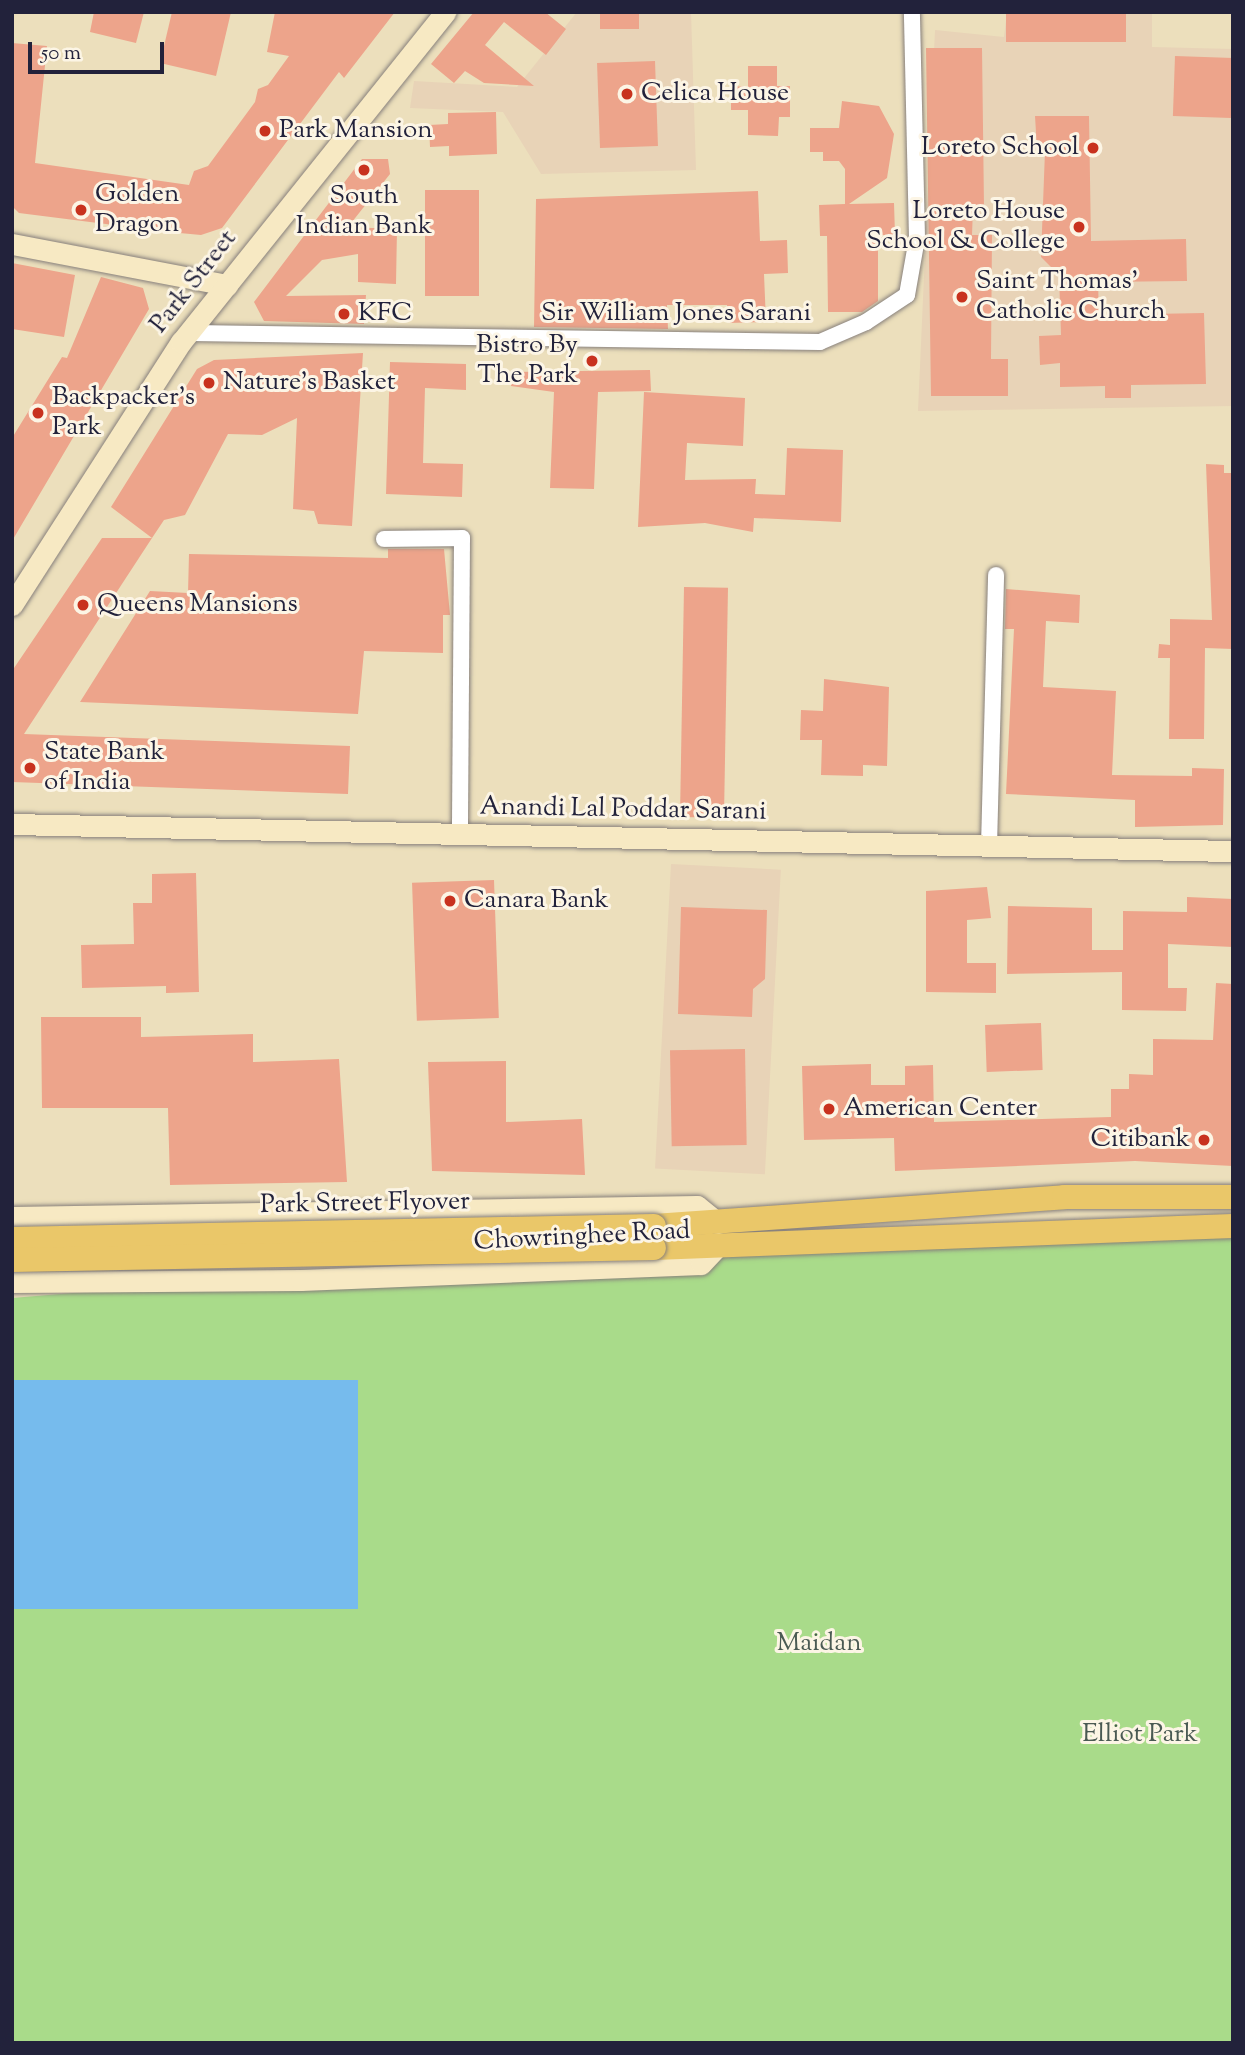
<!DOCTYPE html>
<style>
body{margin:0}
#map{position:relative;width:1245px;height:2055px;overflow:hidden;background:#ecdfbc;font-family:"Sorts Mill Goudy",serif}
div>[style]{position:absolute}
.built>*{inset:0;background:#e8d3b7;transform-origin:0 0}
.green>*{inset:0;background:#a9db8a}
.water>*{inset:0;background:#76bbed;transform-origin:0 0}
.building>*{inset:0;background:#eda48b;transform-origin:0 0}
.roads{filter:drop-shadow(0 0 2px #87807c) drop-shadow(0 0 2px #87807c)}
.street>*{height:16px;margin:-8px;padding:0 8px;transform-origin:8px;border-radius:8px;background:#fff}
.secondary>*{height:21px;margin:-10.5px;padding:0 10.5px;transform-origin:10.5px;border-radius:10.5px;background:#f7e9c3}
.primary>*{height:24px;margin:-12px;padding:0 12px;transform-origin:12px;border-radius:12px;background:#eac769}
.bridges{filter:drop-shadow(0 0 2px #87807c) drop-shadow(0 0 2px #87807c)}
.primary-bridge>*{height:24px;margin:-12px;padding:0 12px;transform-origin:12px;border-radius:12px;background:#eac769}
.dots>*{width:19px;height:19px;translate:-50% -50%;box-sizing:border-box;border:4px solid #fcf5e5;border-radius:50%}
span{translate:-50% -50%;white-space:nowrap;text-align:center;line-height:1.15;-webkit-text-stroke:6px #fcf5e5;paint-order:stroke}
.poi-label{font-size:26px;color:#22223b}
.left{translate:0 -50%;text-align:left}
.right{translate:-100% -50%;text-align:right}
.street-label{font-size:26px;color:#22223b}
.park-label{font-size:26px;color:#4a5a53}
.frame{position:absolute;inset:0;border:14px solid #22223b;pointer-events:none}
.scale{position:absolute;left:28px;top:42px;width:136px;height:32px;box-sizing:border-box;border:4px solid #22223b;border-top:0;padding-left:9px;font-size:21px;line-height:24px;white-space:nowrap;color:#22223b;-webkit-text-stroke:5px #fcf5e5;paint-order:stroke}
</style>
<div id="map">
<div class="built">
<div style="clip-path:polygon(577px 12px,691px 12px,696px 170px,541px 174px,503px 112px,410px 108px,414px 81px,517px 87px)"></div>
<div style="clip-path:polygon(1007px 12px,1152px 12px,1152px 47px,1233px 49px,1233px 406px,918px 411px,935px 30px,1004px 37px)"></div>
<div style="left:671px;top:864px;width:110px;height:305px;rotate:3deg"></div>
</div>
<div class="green">
<div style="clip-path:polygon(1233px 1233px,1233px 2043px,12px 2043px,12px 1298px,421px 1264px)"></div>
</div>
<div class="water">
<div style="left:358px;top:1380px;width:229px;height:347px;rotate:90deg"></div>
</div>
<div class="building">
<div style="clip-path:polygon(94px 12px,144px 12px,136px 43px,90px 32px)"></div>
<div style="clip-path:polygon(172px 12px,231px 12px,216px 76px,160px 63px)"></div>
<div style="clip-path:polygon(275px 12px,395px 12px,344px 78px,339px 72px,222px 228px,201px 235px,169px 232px,19px 213px,12px 206px,12px 43px,47px 46px,35px 163px,189px 185px,194px 171px,208px 166px,255px 102px,258px 89px,268px 85px,289px 56px,267px 52px)"></div>
<div style="clip-path:polygon(474px 12px,545px 12px,566px 29px,546px 55px,504px 22px,485px 45px,534px 86px,484px 83px,465px 71px,454px 83px,431px 64px)"></div>
<div style="left:600px;top:12px;width:39px;height:17px"></div>
<div style="left:1006px;top:12px;width:120px;height:30px"></div>
<div style="clip-path:polygon(926px 48px,982px 48px,984px 207px,973px 208px,972px 235px,992px 235px,991px 359px,1008px 359px,1008px 396px,931px 396px)"></div>
<div style="left:1175px;top:56px;width:58px;height:60px;rotate:2deg"></div>
<div style="left:655px;top:61px;width:85px;height:58px;rotate:88deg"></div>
<div style="clip-path:polygon(748px 66px,777px 66px,777px 86px,790px 86px,790px 117px,779px 117px,778px 136px,748px 135px,748px 110px,731px 110px,731px 86px,748px 87px)"></div>
<div style="clip-path:polygon(842px 101px,879px 106px,894px 134px,887px 178px,849px 204px,894px 203px,895px 235px,878px 235px,878px 301px,862px 312px,828px 312px,827px 236px,820px 236px,819px 205px,845px 204px,845px 169px,839px 161px,823px 161px,823px 152px,810px 152px,810px 128px,839px 128px)"></div>
<div style="clip-path:polygon(496px 112px,497px 154px,449px 156px,449px 146px,430px 147px,429px 125px,448px 124px,448px 113px)"></div>
<div style="clip-path:polygon(1035px 116px,1089px 116px,1091px 241px,1186px 239px,1187px 281px,1098px 282px,1099px 315px,1204px 313px,1206px 384px,1131px 385px,1131px 398px,1105px 398px,1105px 386px,1060px 387px,1060px 363px,1040px 365px,1039px 336px,1061px 335px,1059px 275px,1041px 257px,1045px 151px,1037px 149px)"></div>
<div style="clip-path:polygon(362px 159px,388px 159px,390px 174px,348px 227px,397px 229px,396px 284px,358px 282px,358px 254px,322px 260px,286px 296px,366px 295px,364px 324px,264px 321px,254px 302px)"></div>
<div style="left:425px;top:190px;width:54px;height:106px"></div>
<div style="clip-path:polygon(758px 191px,760px 241px,787px 240px,788px 273px,764px 274px,766px 322px,728px 323px,727px 305px,667px 305px,668px 329px,534px 327px,536px 199px)"></div>
<div style="clip-path:polygon(12px 263px,75px 275px,64px 337px,12px 329px)"></div>
<div style="clip-path:polygon(101px 277px,143px 288px,149px 309px,12px 541px,12px 438px,62px 357px,67px 358px)"></div>
<div style="clip-path:polygon(363px 353px,352px 526px,318px 524px,314px 511px,293px 509px,297px 418px,262px 435px,228px 434px,185px 515px,164px 520px,152px 538px,111px 507px,197px 369px,214px 360px)"></div>
<div style="clip-path:polygon(390px 362px,466px 364px,466px 390px,425px 388px,423px 463px,463px 464px,462px 497px,386px 494px)"></div>
<div style="clip-path:polygon(650px 370px,651px 391px,598px 392px,594px 489px,550px 488px,554px 392px,511px 386px,512px 372px)"></div>
<div style="clip-path:polygon(644px 392px,745px 398px,743px 446px,687px 443px,685px 480px,756px 479px,755px 494px,785px 495px,787px 448px,843px 450px,841px 522px,754px 518px,753px 532px,705px 523px,638px 527px)"></div>
<div style="clip-path:polygon(1206px 464px,1224px 465px,1224px 473px,1233px 473px,1233px 649px,1205px 648px,1204px 739px,1169px 739px,1170px 658px,1158px 658px,1159px 644px,1170px 645px,1170px 619px,1212px 620px)"></div>
<div style="clip-path:polygon(102px 538px,152px 538px,24px 734px,350px 746px,348px 794px,12px 782px,12px 671px)"></div>
<div style="clip-path:polygon(388px 549px,444px 549px,450px 615px,443px 615px,443px 653px,364px 651px,358px 714px,80px 702px,150px 591px,188px 593px,189px 554px,388px 558px)"></div>
<div style="left:684px;top:587px;width:44px;height:230px;rotate:1deg"></div>
<div style="clip-path:polygon(1006px 589px,1080px 595px,1079px 623px,1046px 621px,1043px 687px,1116px 691px,1112px 775px,1192px 776px,1192px 768px,1224px 769px,1223px 825px,1135px 827px,1135px 800px,1006px 794px,1014px 629px,1005px 629px)"></div>
<div style="clip-path:polygon(824px 679px,889px 687px,887px 766px,863px 765px,863px 776px,821px 775px,822px 740px,800px 740px,801px 710px,823px 711px)"></div>
<div style="clip-path:polygon(196px 873px,199px 992px,166px 993px,166px 986px,82px 988px,81px 945px,134px 944px,133px 903px,152px 903px,152px 874px)"></div>
<div style="left:494px;top:880px;width:138px;height:82px;rotate:88deg"></div>
<div style="clip-path:polygon(987px 887px,991px 918px,967px 920px,967px 963px,996px 963px,996px 993px,926px 992px,926px 891px)"></div>
<div style="clip-path:polygon(1187px 897px,1233px 899px,1233px 947px,1168px 944px,1168px 988px,1187px 988px,1186px 1011px,1122px 1010px,1122px 972px,1007px 974px,1008px 906px,1092px 908px,1092px 950px,1123px 950px,1123px 911px,1187px 912px)"></div>
<div style="clip-path:polygon(681px 907px,767px 910px,765px 979px,753px 989px,752px 1017px,678px 1014px)"></div>
<div style="clip-path:polygon(1216px 983px,1233px 984px,1233px 1166px,1135px 1161px,895px 1171px,894px 1138px,804px 1140px,802px 1066px,871px 1064px,871px 1085px,905px 1085px,905px 1066px,933px 1065px,934px 1122px,1111px 1117px,1111px 1089px,1129px 1089px,1129px 1074px,1153px 1075px,1153px 1039px,1213px 1040px)"></div>
<div style="clip-path:polygon(41px 1017px,141px 1017px,141px 1037px,253px 1034px,253px 1062px,339px 1059px,347px 1182px,170px 1185px,168px 1108px,42px 1108px)"></div>
<div style="left:1041px;top:1023px;width:47px;height:56px;rotate:88deg"></div>
<div style="left:745px;top:1049px;width:96px;height:75px;rotate:89deg"></div>
<div style="clip-path:polygon(506px 1061px,506px 1122px,582px 1119px,585px 1175px,432px 1171px,428px 1062px)"></div>
</div>
<div class="roads">
<div class="street">
<div style="left:191px;top:333px;width:629px;rotate:0.82deg"></div>
<div style="left:820px;top:342px;width:50px;rotate:-23.5deg"></div>
<div style="left:866px;top:322px;width:49px;rotate:-33.4deg"></div>
<div style="left:907px;top:295px;width:58px;rotate:-80deg"></div>
<div style="left:917px;top:238px;width:226px;rotate:-91.3deg"></div>
<div style="left:384px;top:539px;width:78px;rotate:-0.7deg"></div>
<div style="left:462px;top:538px;width:296px;rotate:90.4deg"></div>
<div style="left:989px;top:846px;width:271px;rotate:-88.5deg"></div>
</div>
<div class="secondary">
<div style="left:12px;top:244px;width:219px;rotate:10.8deg"></div>
<div style="left:12px;top:605px;width:313px;rotate:-57.3deg"></div>
<div style="left:181px;top:342px;width:423px;rotate:-51.3deg"></div>
<div style="left:12px;top:824px;width:1221px;rotate:1.27deg"></div>
<div style="left:12px;top:1217px;width:685px;rotate:-0.92deg"></div>
<div style="left:697px;top:1206px;width:27px;rotate:39deg"></div>
<div style="left:12px;top:1282px;width:289px;rotate:-0.4deg"></div>
<div style="left:301px;top:1280px;width:400px;rotate:-2.3deg"></div>
<div style="left:701px;top:1264px;width:23px;rotate:-47deg"></div>
</div>
<div class="primary">
<div style="left:654px;top:1226px;width:411px;rotate:-4deg"></div>
<div style="left:1064px;top:1197px;width:169px"></div>
<div style="left:654px;top:1248px;width:579px;rotate:-2.18deg"></div>
</div>
</div>
<div class="bridges">
<div class="primary-bridge">
<div style="left:12px;top:1239px;width:642px;rotate:-1.16deg"></div>
<div style="left:12px;top:1260px;width:642px;rotate:-1.07deg"></div>
</div>
</div>
<div class="dots">
<div style="left:627px;top:94px;background:#c8321e"></div>
<div style="left:265px;top:131px;background:#c8321e"></div>
<div style="left:1093px;top:148px;background:#c8321e"></div>
<div style="left:364px;top:170px;background:#c8321e"></div>
<div style="left:81px;top:210px;background:#c8321e"></div>
<div style="left:1079px;top:227px;background:#c8321e"></div>
<div style="left:962px;top:297px;background:#c8321e"></div>
<div style="left:344px;top:314px;background:#c8321e"></div>
<div style="left:592px;top:361px;background:#c8321e"></div>
<div style="left:209px;top:383px;background:#c8321e"></div>
<div style="left:38px;top:413px;background:#c8321e"></div>
<div style="left:83px;top:605px;background:#c8321e"></div>
<div style="left:30px;top:768px;background:#c8321e"></div>
<div style="left:450px;top:901px;background:#c8321e"></div>
<div style="left:829px;top:1109px;background:#c8321e"></div>
<div style="left:1204px;top:1140px;background:#c8321e"></div>
</div>
<div class="poi-label">
<span class="left" style="left:641px;top:94px">Celica House</span>
<span class="left" style="left:279px;top:131px">Park Mansion</span>
<span class="right" style="left:1079px;top:148px">Loreto School</span>
<span class="left" style="left:95px;top:210px">Golden<br>Dragon</span>
<span style="left:364px;top:212px">South<br>Indian Bank</span>
<span class="right" style="left:1065px;top:227px">Loreto House<br>School &amp; College</span>
<span class="left" style="left:976px;top:297px">Saint Thomas'<br>Catholic Church</span>
<span class="left" style="left:358px;top:314px">KFC</span>
<span class="right" style="left:578px;top:361px">Bistro By<br>The Park</span>
<span class="left" style="left:223px;top:383px">Nature's Basket</span>
<span class="left" style="left:52px;top:413px">Backpacker's<br>Park</span>
<span class="left" style="left:97px;top:605px">Queens Mansions</span>
<span class="left" style="left:44px;top:768px">State Bank<br>of India</span>
<span class="left" style="left:464px;top:901px">Canara Bank</span>
<span class="left" style="left:843px;top:1109px">American Center</span>
<span class="right" style="left:1190px;top:1140px">Citibank</span>
</div>
<div class="street-label">
<span style="left:194px;top:282px;rotate:-52deg">Park Street</span>
<span style="left:676px;top:314px">Sir William Jones Sarani</span>
<span style="left:623px;top:810px;rotate:1deg">Anandi Lal Poddar Sarani</span>
<span style="left:365px;top:1204px;rotate:-1deg">Park Street Flyover</span>
<span style="left:582px;top:1237px;rotate:-3deg">Chowringhee Road</span>
</div>
<div class="park-label">
<span style="left:819px;top:1644px">Maidan</span>
<span style="left:1140px;top:1735px">Elliot Park</span>
</div>
<div class="frame"></div>
<div class="scale">50 m</div>
</div>
